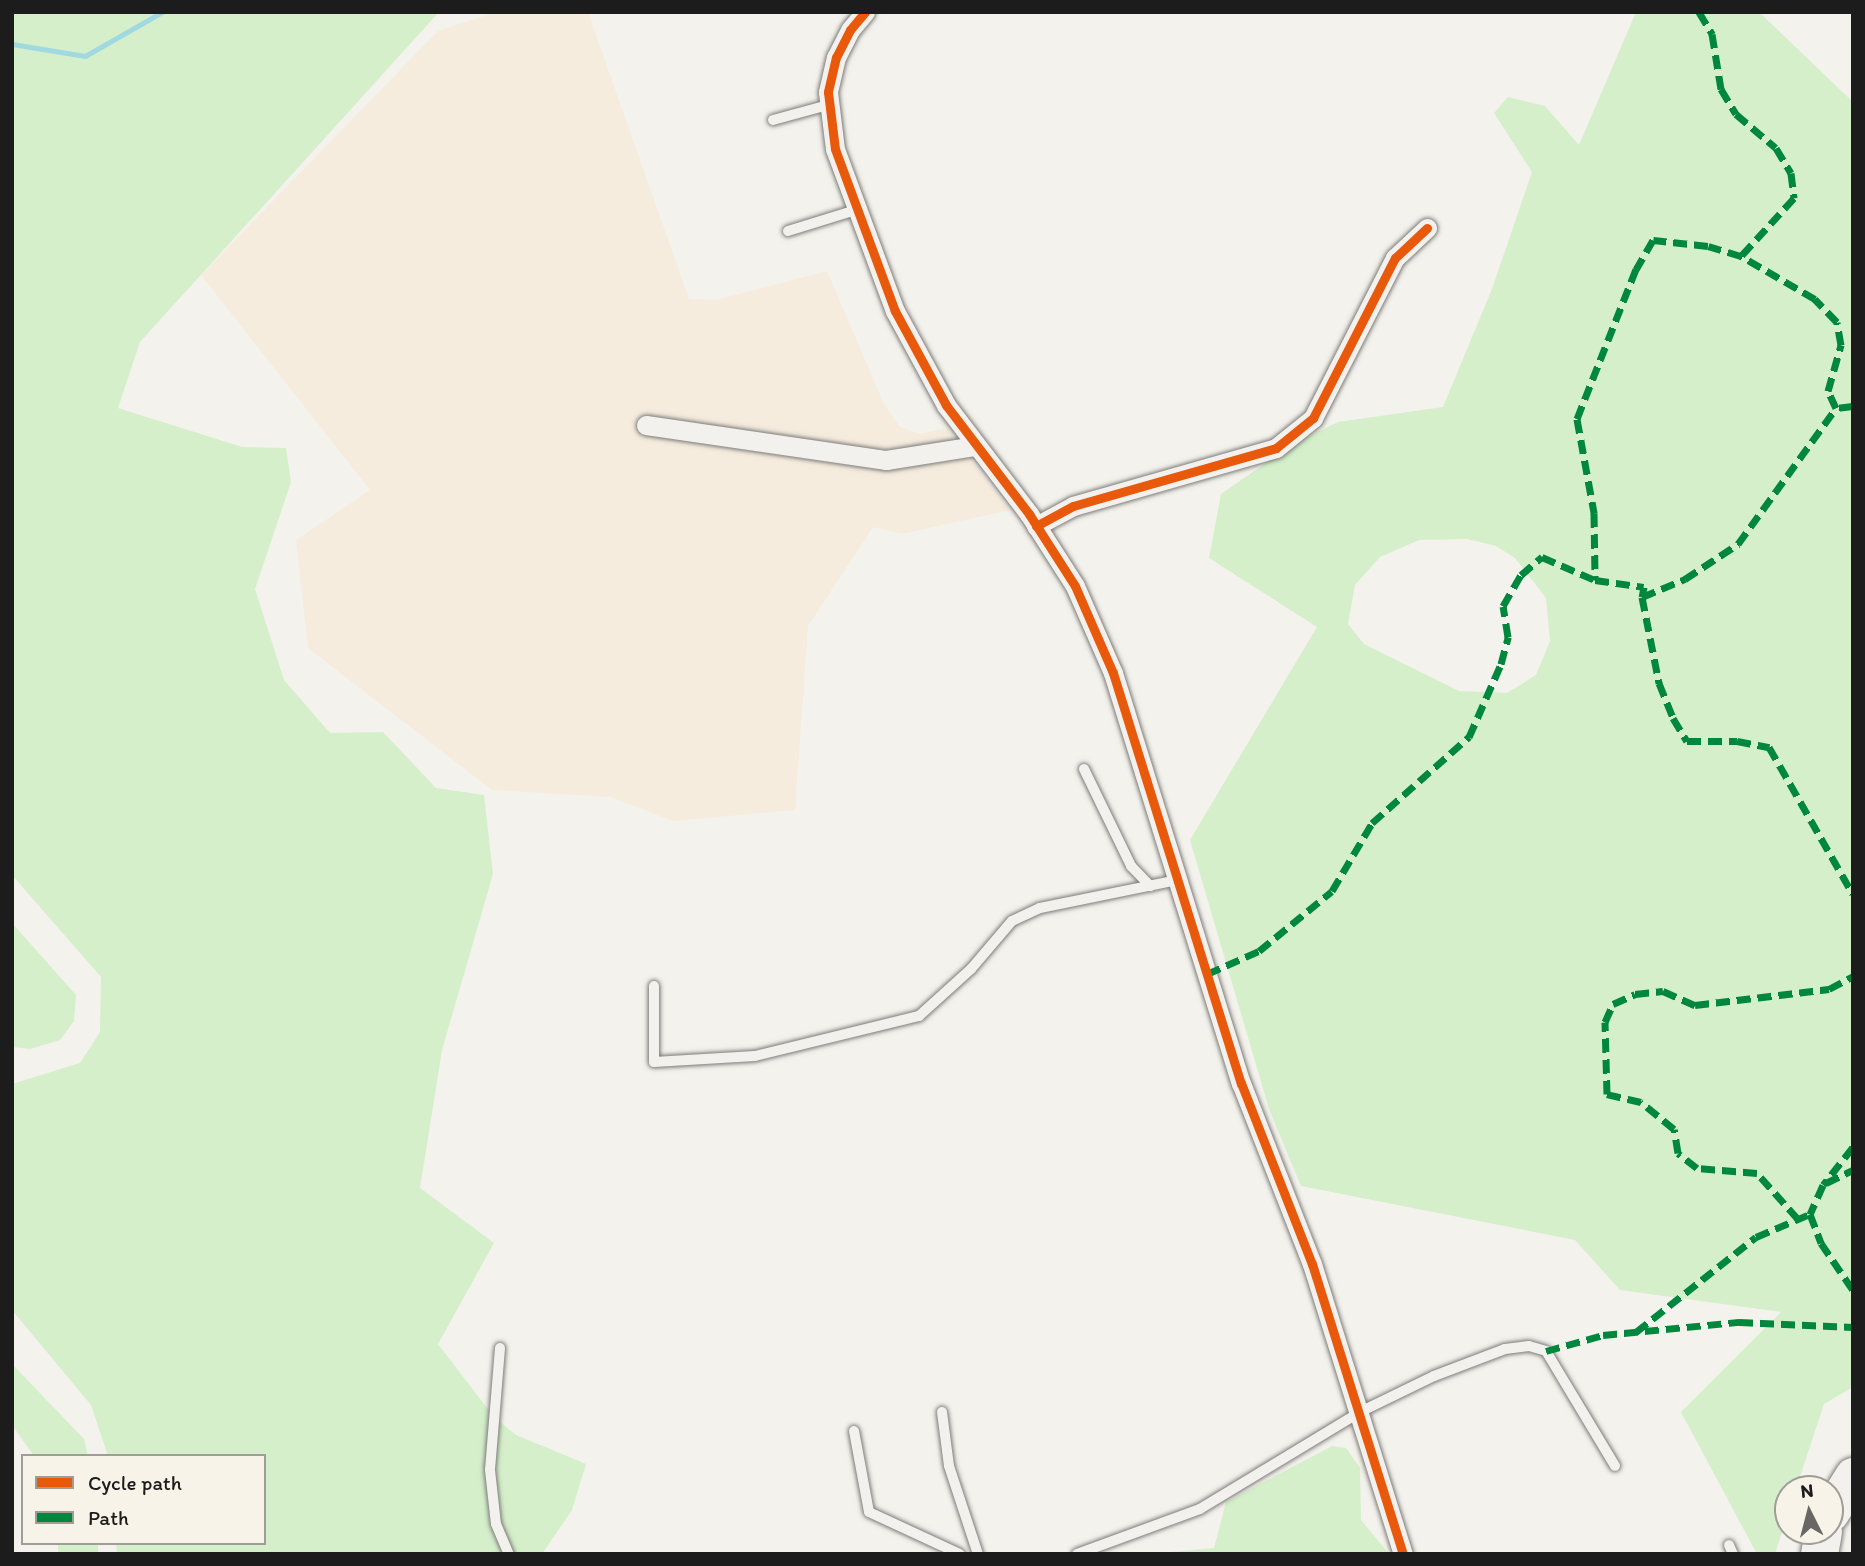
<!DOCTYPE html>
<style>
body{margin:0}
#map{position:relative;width:1865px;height:1566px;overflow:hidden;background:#f4f2ec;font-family:Itim,sans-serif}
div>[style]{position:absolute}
.built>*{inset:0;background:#f5ecde}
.green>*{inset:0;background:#d4efca;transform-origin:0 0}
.stream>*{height:5px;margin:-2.5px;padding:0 2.5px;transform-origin:2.5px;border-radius:2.5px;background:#a1d9e0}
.roads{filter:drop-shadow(0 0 2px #7d7c7a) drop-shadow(0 0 2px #7d7c7a)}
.lane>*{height:10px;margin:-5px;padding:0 5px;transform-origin:5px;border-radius:5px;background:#f2f1ed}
.street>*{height:19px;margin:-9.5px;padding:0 9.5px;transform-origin:9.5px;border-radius:9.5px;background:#f2f1ed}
.highway>*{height:37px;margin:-18.5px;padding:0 18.5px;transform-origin:18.5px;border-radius:18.5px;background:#f2f1ed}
.quiet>*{height:7px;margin-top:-3.5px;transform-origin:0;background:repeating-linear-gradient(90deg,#00873e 0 14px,transparent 0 21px)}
.cycleway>*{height:9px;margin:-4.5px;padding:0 4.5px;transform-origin:4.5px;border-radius:4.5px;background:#e8590c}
span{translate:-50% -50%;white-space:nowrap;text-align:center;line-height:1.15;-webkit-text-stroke:6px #f7f3e8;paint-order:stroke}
.frame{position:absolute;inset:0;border:14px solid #1c1c1c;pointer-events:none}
.legend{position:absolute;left:21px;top:1454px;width:245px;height:91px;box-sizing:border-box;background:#f7f3e8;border:2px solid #9f9d96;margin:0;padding:9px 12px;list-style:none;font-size:21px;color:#1c1c1c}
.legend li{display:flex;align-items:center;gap:14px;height:35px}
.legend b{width:35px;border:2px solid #9f9d96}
.north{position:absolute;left:1774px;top:1475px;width:70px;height:70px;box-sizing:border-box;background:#f7f3e8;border:2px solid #9f9d96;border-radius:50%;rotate:354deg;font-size:19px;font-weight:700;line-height:28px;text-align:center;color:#1c1c1c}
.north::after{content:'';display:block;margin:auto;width:24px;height:32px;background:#686765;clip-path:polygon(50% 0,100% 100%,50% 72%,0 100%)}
</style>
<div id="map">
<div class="built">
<div style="clip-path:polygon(496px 12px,588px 12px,689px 299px,716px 300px,827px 271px,884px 404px,900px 427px,920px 434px,947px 428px,1010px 510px,902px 534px,873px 527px,808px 626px,795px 810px,673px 821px,611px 797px,492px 790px,308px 648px,296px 540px,370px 490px,201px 275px,438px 31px)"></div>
</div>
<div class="green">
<div style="clip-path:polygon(12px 12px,439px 12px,140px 342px,118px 408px,242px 447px,286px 448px,291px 482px,255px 589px,284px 680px,330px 733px,383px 732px,436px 788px,484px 795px,493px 874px,442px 1050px,420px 1188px,494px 1243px,438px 1344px,494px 1417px,516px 1435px,586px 1464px,572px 1510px,542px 1554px,117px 1554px,116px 1543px,264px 1543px,264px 1456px,108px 1456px,91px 1405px,12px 1310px,12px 1084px,80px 1063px,100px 1032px,101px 977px,12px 875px)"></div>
<div style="clip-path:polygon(evenodd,1636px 12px,1759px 12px,1853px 102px,1853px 1387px,1824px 1404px,1796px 1489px,1788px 1489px,1788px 1513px,1775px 1554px,1757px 1554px,1681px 1412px,1781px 1312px,1620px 1290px,1575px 1240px,1301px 1186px,1269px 1109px,1190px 840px,1317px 627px,1209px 558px,1221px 494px,1295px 443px,1338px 422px,1443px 407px,1492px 289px,1532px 172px,1494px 113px,1508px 97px,1545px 106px,1579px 145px,1636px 12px,1467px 539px,1496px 546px,1515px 558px,1546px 598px,1550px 641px,1536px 675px,1507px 693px,1459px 691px,1364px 644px,1348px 624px,1355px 585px,1380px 557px,1419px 540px,1467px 539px)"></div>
<div style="clip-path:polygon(12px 923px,76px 995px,74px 1021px,60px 1040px,30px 1049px,12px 1047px)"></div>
<div style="clip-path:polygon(12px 1364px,84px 1439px,88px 1456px,34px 1456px,12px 1425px)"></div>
<div style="clip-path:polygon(1332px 1446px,1346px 1448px,1360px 1468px,1361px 1520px,1389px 1554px,1150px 1554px,1214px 1548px,1226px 1502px)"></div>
<div style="left:58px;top:1543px;width:40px;height:11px"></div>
</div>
<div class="stream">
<div style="left:12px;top:44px;width:74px;rotate:9.3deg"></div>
<div style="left:85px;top:56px;width:89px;rotate:-29.7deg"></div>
</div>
<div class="roads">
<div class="lane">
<div style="left:773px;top:120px;width:57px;rotate:-15.3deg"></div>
<div style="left:788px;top:231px;width:71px;rotate:-17.2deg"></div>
<div style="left:1084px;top:769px;width:108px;rotate:64.1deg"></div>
<div style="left:1131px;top:866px;width:28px;rotate:46deg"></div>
<div style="left:654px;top:986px;width:76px;rotate:90deg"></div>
<div style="left:654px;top:1062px;width:101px;rotate:-3.4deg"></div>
<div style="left:755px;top:1056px;width:169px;rotate:-13.7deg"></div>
<div style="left:919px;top:1016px;width:70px;rotate:-42.1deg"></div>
<div style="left:971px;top:969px;width:63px;rotate:-49.5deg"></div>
<div style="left:1012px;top:921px;width:31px;rotate:-25deg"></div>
<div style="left:1040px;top:908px;width:141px;rotate:-11.5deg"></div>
<div style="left:500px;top:1348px;width:122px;rotate:94.7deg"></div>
<div style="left:490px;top:1470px;width:54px;rotate:83.7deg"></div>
<div style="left:496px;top:1524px;width:33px;rotate:67deg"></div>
<div style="left:942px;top:1412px;width:54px;rotate:82.6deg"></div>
<div style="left:949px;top:1466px;width:93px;rotate:71.8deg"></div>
<div style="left:854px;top:1431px;width:82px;rotate:79.5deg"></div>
<div style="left:869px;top:1512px;width:100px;rotate:24.8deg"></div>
<div style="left:1729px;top:1545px;width:10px;rotate:66deg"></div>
<div style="left:1077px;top:1554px;width:131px;rotate:-20.1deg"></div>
<div style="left:1200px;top:1509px;width:189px;rotate:-31.2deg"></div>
<div style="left:1362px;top:1411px;width:80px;rotate:-25.9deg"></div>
<div style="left:1434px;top:1376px;width:76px;rotate:-20.8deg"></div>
<div style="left:1505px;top:1349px;width:24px;rotate:-7deg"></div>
<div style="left:1529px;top:1346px;width:18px;rotate:16deg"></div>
<div style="left:1546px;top:1351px;width:134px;rotate:59deg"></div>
</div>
<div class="street">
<div style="left:865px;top:12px;width:23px;rotate:130deg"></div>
<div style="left:850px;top:30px;width:30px;rotate:117deg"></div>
<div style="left:836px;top:57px;width:36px;rotate:103deg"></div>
<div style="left:828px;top:92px;width:57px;rotate:83deg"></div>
<div style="left:835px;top:149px;width:173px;rotate:69.7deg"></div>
<div style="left:895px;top:311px;width:107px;rotate:61.5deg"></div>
<div style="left:946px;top:405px;width:137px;rotate:52.7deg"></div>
<div style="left:1029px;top:514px;width:85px;rotate:57.4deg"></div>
<div style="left:1075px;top:586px;width:95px;rotate:66.4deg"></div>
<div style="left:1113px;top:673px;width:430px;rotate:72.7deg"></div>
<div style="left:1241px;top:1083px;width:194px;rotate:68.6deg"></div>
<div style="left:1312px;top:1264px;width:304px;rotate:72.6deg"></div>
<div style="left:646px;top:425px;width:243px;rotate:8.3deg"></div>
<div style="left:886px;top:460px;width:89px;rotate:-9deg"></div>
<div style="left:1036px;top:526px;width:42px;rotate:-28.4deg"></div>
<div style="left:1073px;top:506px;width:211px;rotate:-15.9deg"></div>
<div style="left:1276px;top:448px;width:48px;rotate:-39deg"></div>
<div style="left:1313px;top:418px;width:180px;rotate:-62.9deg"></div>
<div style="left:1395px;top:258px;width:44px;rotate:-43.2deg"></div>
</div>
<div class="highway">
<div style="left:1830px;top:1513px;width:44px;rotate:-58.1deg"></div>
<div style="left:1819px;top:1554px;width:23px;rotate:-80deg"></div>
</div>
</div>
<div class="quiet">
<div style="left:1699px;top:12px;width:26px;rotate:59deg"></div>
<div style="left:1712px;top:34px;width:56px;rotate:80.7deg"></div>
<div style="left:1721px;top:89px;width:29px;rotate:59deg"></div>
<div style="left:1736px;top:114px;width:52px;rotate:40.4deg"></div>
<div style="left:1776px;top:148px;width:29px;rotate:59deg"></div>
<div style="left:1791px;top:173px;width:25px;rotate:83deg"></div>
<div style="left:1794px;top:198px;width:79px;rotate:132.4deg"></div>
<div style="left:1853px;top:406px;width:17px;rotate:173deg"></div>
<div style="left:1836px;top:408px;width:19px;rotate:-115deg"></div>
<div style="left:1828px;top:391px;width:48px;rotate:-74.2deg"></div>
<div style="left:1841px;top:345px;width:23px;rotate:-100deg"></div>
<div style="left:1837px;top:322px;width:32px;rotate:-134deg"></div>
<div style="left:1815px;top:299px;width:86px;rotate:-149.8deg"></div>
<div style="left:1741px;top:256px;width:34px;rotate:-163deg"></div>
<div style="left:1708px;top:246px;width:55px;rotate:-173.8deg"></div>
<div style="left:1653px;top:240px;width:34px;rotate:120deg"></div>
<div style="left:1636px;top:269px;width:161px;rotate:111.5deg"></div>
<div style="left:1577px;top:419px;width:96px;rotate:79.7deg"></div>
<div style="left:1594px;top:513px;width:67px;rotate:89.1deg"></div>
<div style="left:1595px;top:580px;width:49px;rotate:8.1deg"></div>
<div style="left:1644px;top:587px;width:10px;rotate:101deg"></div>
<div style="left:1642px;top:597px;width:88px;rotate:78.8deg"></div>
<div style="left:1659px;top:683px;width:38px;rotate:68deg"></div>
<div style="left:1673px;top:718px;width:27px;rotate:59deg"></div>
<div style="left:1687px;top:741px;width:50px"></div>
<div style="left:1737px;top:741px;width:33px;rotate:11deg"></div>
<div style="left:1769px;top:747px;width:169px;rotate:60.3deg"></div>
<div style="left:1642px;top:597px;width:47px;rotate:-22.7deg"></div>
<div style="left:1685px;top:579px;width:64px;rotate:-33.4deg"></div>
<div style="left:1738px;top:544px;width:168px;rotate:-54.2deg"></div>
<div style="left:1207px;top:974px;width:57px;rotate:-23.9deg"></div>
<div style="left:1259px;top:951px;width:94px;rotate:-39.4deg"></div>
<div style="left:1332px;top:891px;width:79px;rotate:-59.5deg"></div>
<div style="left:1372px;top:823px;width:130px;rotate:-41.6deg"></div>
<div style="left:1469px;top:737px;width:80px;rotate:-66.3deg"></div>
<div style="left:1501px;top:664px;width:28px;rotate:-75deg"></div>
<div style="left:1508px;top:637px;width:31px;rotate:-99deg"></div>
<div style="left:1503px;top:606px;width:36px;rotate:-60deg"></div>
<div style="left:1521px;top:575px;width:28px;rotate:-41deg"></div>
<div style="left:1542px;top:557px;width:58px;rotate:23.5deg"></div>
<div style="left:1853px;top:1147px;width:48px;rotate:128.3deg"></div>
<div style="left:1823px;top:1185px;width:32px;rotate:114deg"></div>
<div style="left:1810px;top:1214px;width:31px;rotate:69deg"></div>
<div style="left:1821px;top:1243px;width:57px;rotate:55.8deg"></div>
<div style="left:1826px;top:1183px;width:30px;rotate:-26deg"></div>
<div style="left:1798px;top:1219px;width:62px;rotate:-131.7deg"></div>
<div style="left:1757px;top:1173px;width:60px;rotate:-175.2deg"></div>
<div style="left:1697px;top:1168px;width:24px;rotate:-142deg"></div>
<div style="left:1678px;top:1153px;width:24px;rotate:-99deg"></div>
<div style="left:1674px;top:1129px;width:43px;rotate:-140.7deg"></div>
<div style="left:1641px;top:1102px;width:35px;rotate:-167deg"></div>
<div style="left:1607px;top:1094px;width:72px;rotate:-91.6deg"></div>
<div style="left:1605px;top:1022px;width:20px;rotate:-66deg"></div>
<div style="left:1613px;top:1004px;width:24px;rotate:-24deg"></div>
<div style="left:1635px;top:994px;width:28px;rotate:-6deg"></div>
<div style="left:1663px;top:991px;width:35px;rotate:24deg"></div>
<div style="left:1695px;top:1005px;width:135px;rotate:-6.8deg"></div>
<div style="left:1829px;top:989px;width:27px;rotate:-28deg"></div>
<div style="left:1636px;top:1332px;width:153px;rotate:-38.4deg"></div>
<div style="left:1756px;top:1237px;width:59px;rotate:-23.1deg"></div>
<div style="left:1546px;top:1351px;width:59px;rotate:-15.7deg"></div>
<div style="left:1603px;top:1335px;width:137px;rotate:-5.5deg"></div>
<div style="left:1739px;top:1322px;width:114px;rotate:2.5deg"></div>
</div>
<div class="cycleway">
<div style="left:865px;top:12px;width:23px;rotate:130deg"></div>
<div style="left:850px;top:30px;width:30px;rotate:117deg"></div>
<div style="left:836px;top:57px;width:36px;rotate:103deg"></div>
<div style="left:828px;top:92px;width:57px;rotate:83deg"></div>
<div style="left:835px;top:149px;width:173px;rotate:69.7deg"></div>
<div style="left:895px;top:311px;width:107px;rotate:61.5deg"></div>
<div style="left:946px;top:405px;width:137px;rotate:52.7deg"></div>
<div style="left:1029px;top:514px;width:85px;rotate:57.4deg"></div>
<div style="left:1075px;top:586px;width:95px;rotate:66.4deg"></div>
<div style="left:1113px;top:673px;width:430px;rotate:72.7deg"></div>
<div style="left:1241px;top:1083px;width:194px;rotate:68.6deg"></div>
<div style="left:1312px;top:1264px;width:304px;rotate:72.6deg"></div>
<div style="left:1036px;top:526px;width:42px;rotate:-28.4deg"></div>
<div style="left:1073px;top:506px;width:211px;rotate:-15.9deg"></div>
<div style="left:1276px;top:448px;width:48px;rotate:-39deg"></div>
<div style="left:1313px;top:418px;width:180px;rotate:-62.9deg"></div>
<div style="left:1395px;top:258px;width:44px;rotate:-43.2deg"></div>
</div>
<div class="frame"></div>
<ul class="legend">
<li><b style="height:9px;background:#e8590c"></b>Cycle path</li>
<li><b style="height:9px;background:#00873e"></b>Path</li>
</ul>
<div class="north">N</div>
</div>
